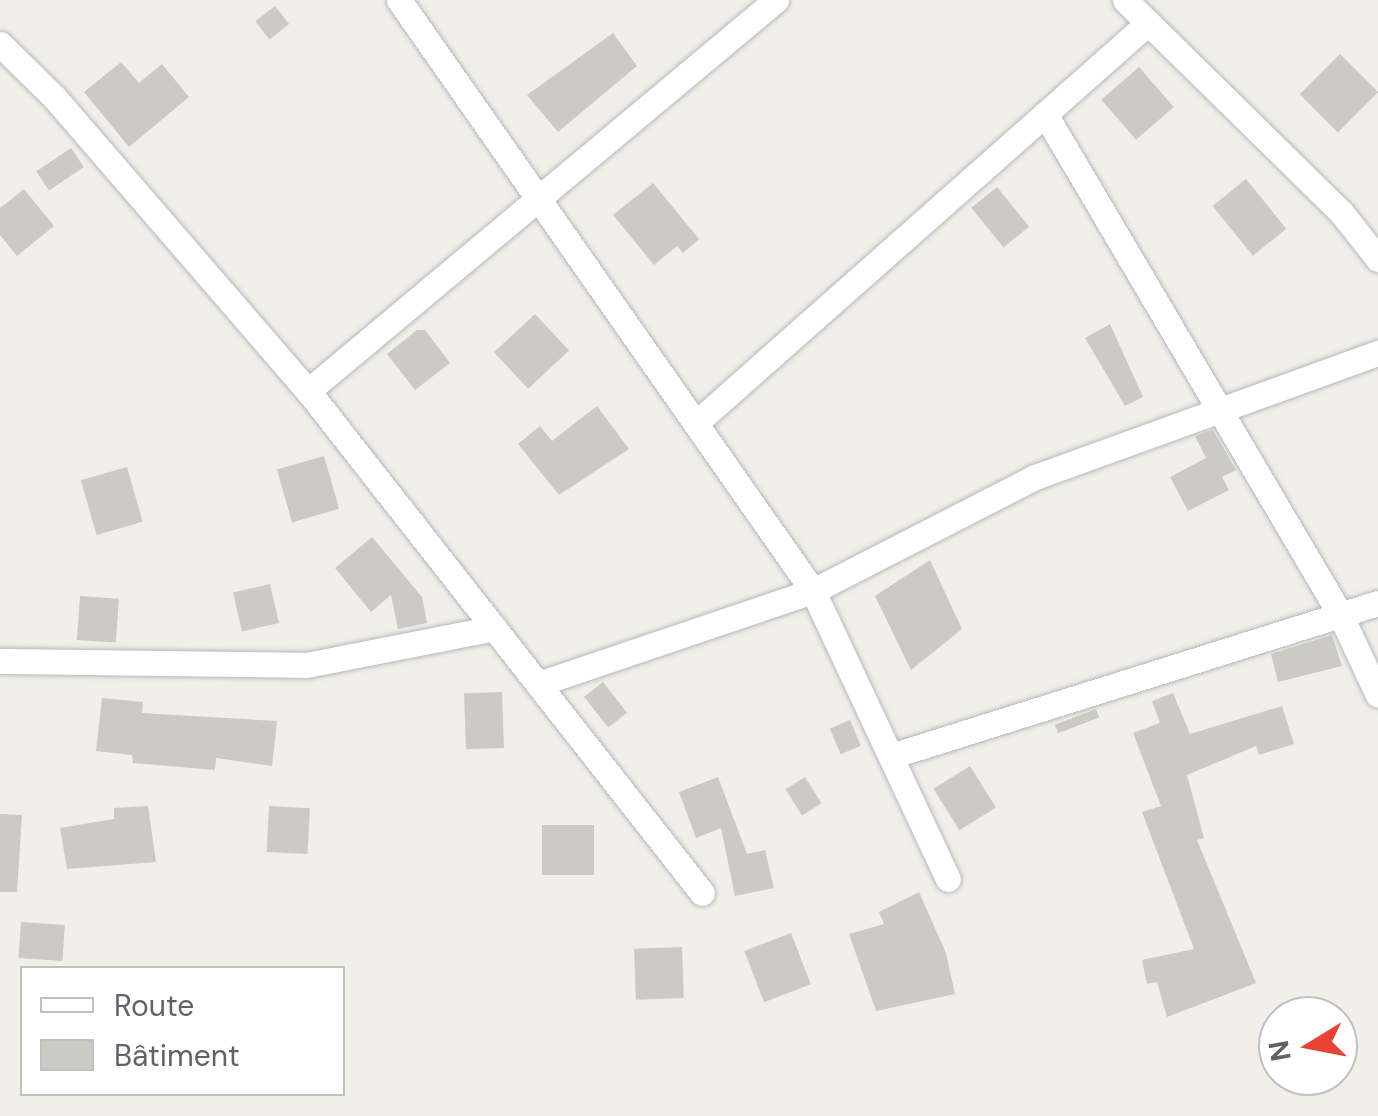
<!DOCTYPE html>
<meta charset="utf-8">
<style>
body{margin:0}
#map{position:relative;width:1378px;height:1116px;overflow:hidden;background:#f1efe8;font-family:"DM Sans",sans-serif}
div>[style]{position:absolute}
.building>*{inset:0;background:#cccac5;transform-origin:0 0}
.roads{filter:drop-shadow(0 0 2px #b5b8bc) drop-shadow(0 0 2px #b5b8bc)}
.street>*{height:25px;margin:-12.5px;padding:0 12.5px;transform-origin:12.5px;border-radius:12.5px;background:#fff}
span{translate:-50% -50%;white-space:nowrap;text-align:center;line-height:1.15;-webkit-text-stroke:8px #fff;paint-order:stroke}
.legend{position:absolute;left:20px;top:966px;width:325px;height:130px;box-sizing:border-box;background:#fff;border:2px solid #bfc1c3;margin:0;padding:12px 18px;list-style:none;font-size:30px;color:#5f6368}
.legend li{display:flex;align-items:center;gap:20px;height:50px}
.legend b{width:50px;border:2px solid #bfc1c3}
.north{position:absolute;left:1258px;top:996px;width:100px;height:100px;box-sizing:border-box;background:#fff;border:2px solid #bfc1c3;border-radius:50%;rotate:260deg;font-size:28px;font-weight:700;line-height:40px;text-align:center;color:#5f6368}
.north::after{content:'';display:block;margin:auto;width:35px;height:45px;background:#ea4335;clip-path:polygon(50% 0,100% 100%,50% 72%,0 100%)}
</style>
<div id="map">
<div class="building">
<div style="left:275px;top:6px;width:23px;height:25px;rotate:52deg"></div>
<div style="clip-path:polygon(613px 33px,637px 66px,558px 132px,527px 95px)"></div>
<div style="left:1340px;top:54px;width:54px;height:57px;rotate:45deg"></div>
<div style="clip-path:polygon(121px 62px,139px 83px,162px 64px,189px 97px,129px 147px,84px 92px)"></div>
<div style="left:1139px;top:67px;width:53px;height:50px;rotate:49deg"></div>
<div style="left:71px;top:148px;width:23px;height:42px;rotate:56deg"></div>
<div style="left:1246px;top:179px;width:64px;height:43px;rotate:51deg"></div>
<div style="clip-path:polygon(653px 183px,699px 239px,683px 253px,677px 246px,654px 265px,613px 215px)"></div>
<div style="left:997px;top:187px;width:51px;height:33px;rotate:51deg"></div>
<div style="clip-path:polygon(24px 189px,54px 226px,17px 256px,0 235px,0 208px)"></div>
<div style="left:535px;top:314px;width:50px;height:56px;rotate:47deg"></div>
<div style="clip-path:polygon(1110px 324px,1143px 397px,1125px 406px,1085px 338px)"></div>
<div style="clip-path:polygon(417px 330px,425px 330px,450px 363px,415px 390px,387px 354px)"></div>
<div style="clip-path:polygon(597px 406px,629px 449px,559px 495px,518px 444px,540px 426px,552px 441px)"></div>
<div style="clip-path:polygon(1213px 430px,1236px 470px,1222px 477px,1229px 490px,1188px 511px,1170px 477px,1206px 458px,1195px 436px)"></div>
<div style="left:324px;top:456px;width:55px;height:49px;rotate:74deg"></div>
<div style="left:127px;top:467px;width:57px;height:48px;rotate:74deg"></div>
<div style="clip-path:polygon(372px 537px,422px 597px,427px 623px,398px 629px,391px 595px,371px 612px,335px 568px)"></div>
<div style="clip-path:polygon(930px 560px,962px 629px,911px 670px,875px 596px)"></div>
<div style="left:270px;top:584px;width:40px;height:38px;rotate:77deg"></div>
<div style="left:80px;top:596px;width:39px;height:44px;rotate:4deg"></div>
<div style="clip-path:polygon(1332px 635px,1342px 666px,1278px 682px,1271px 654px)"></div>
<div style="left:603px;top:682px;width:39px;height:24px;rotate:52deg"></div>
<div style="left:502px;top:692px;width:56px;height:38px;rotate:88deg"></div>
<div style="clip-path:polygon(1173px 693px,1190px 734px,1282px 706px,1294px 744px,1259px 755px,1256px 746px,1187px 775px,1204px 838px,1197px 840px,1256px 983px,1167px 1017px,1157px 982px,1147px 984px,1142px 960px,1194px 949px,1142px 812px,1161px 806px,1133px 733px,1160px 723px,1152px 701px)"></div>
<div style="clip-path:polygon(102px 698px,143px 702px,142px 713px,277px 721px,272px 766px,216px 758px,215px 770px,133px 763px,132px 755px,96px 751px)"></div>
<div style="left:1096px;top:709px;width:9px;height:44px;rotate:69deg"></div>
<div style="left:850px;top:720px;width:28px;height:22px;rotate:67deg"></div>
<div style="left:970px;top:766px;width:49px;height:43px;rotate:58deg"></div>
<div style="clip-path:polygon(718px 777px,747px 854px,765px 850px,774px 888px,735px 896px,721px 828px,696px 838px,679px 792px)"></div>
<div style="left:805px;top:777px;width:31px;height:23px;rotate:58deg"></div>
<div style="clip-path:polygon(148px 806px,156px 862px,67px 869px,60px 828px,114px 819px,114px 808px)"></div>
<div style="left:269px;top:806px;width:41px;height:46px;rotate:3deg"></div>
<div style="clip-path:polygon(0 814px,22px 815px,17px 892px,0 892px)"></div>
<div style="left:542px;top:825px;width:52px;height:50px"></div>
<div style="clip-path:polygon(919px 892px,946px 953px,955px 994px,876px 1011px,849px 934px,884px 924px,879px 912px)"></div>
<div style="left:21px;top:922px;width:44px;height:36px;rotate:4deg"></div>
<div style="left:791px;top:933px;width:55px;height:50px;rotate:69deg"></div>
<div style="left:682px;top:947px;width:51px;height:48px;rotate:88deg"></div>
</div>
<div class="roads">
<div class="street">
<div style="left:399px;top:0;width:722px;rotate:54.99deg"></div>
<div style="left:813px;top:591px;width:318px;rotate:64.9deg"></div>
<div style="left:1125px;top:0;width:303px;rotate:44.5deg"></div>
<div style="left:1341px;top:212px;width:60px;rotate:51.8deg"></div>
<div style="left:0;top:44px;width:76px;rotate:44.5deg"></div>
<div style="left:54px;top:97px;width:389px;rotate:49.2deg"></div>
<div style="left:308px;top:391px;width:638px;rotate:51.87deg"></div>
<div style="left:1045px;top:114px;width:581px;rotate:59.46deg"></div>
<div style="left:1340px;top:614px;width:89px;rotate:64.9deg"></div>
<div style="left:308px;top:391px;width:610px;rotate:-39.88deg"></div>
<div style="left:696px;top:423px;width:604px;rotate:-41.51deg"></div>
<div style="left:0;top:661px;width:306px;rotate:0.7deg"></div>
<div style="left:306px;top:665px;width:192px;rotate:-11.1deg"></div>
<div style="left:538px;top:684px;width:290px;rotate:-18.7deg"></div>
<div style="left:813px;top:591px;width:250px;rotate:-27.2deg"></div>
<div style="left:1035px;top:477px;width:365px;rotate:-19.9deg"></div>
<div style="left:891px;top:756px;width:510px;rotate:-17.44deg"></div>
</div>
</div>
<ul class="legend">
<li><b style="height:12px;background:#fff"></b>Route</li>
<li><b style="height:28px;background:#cccac5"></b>Bâtiment</li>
</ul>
<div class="north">N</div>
</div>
